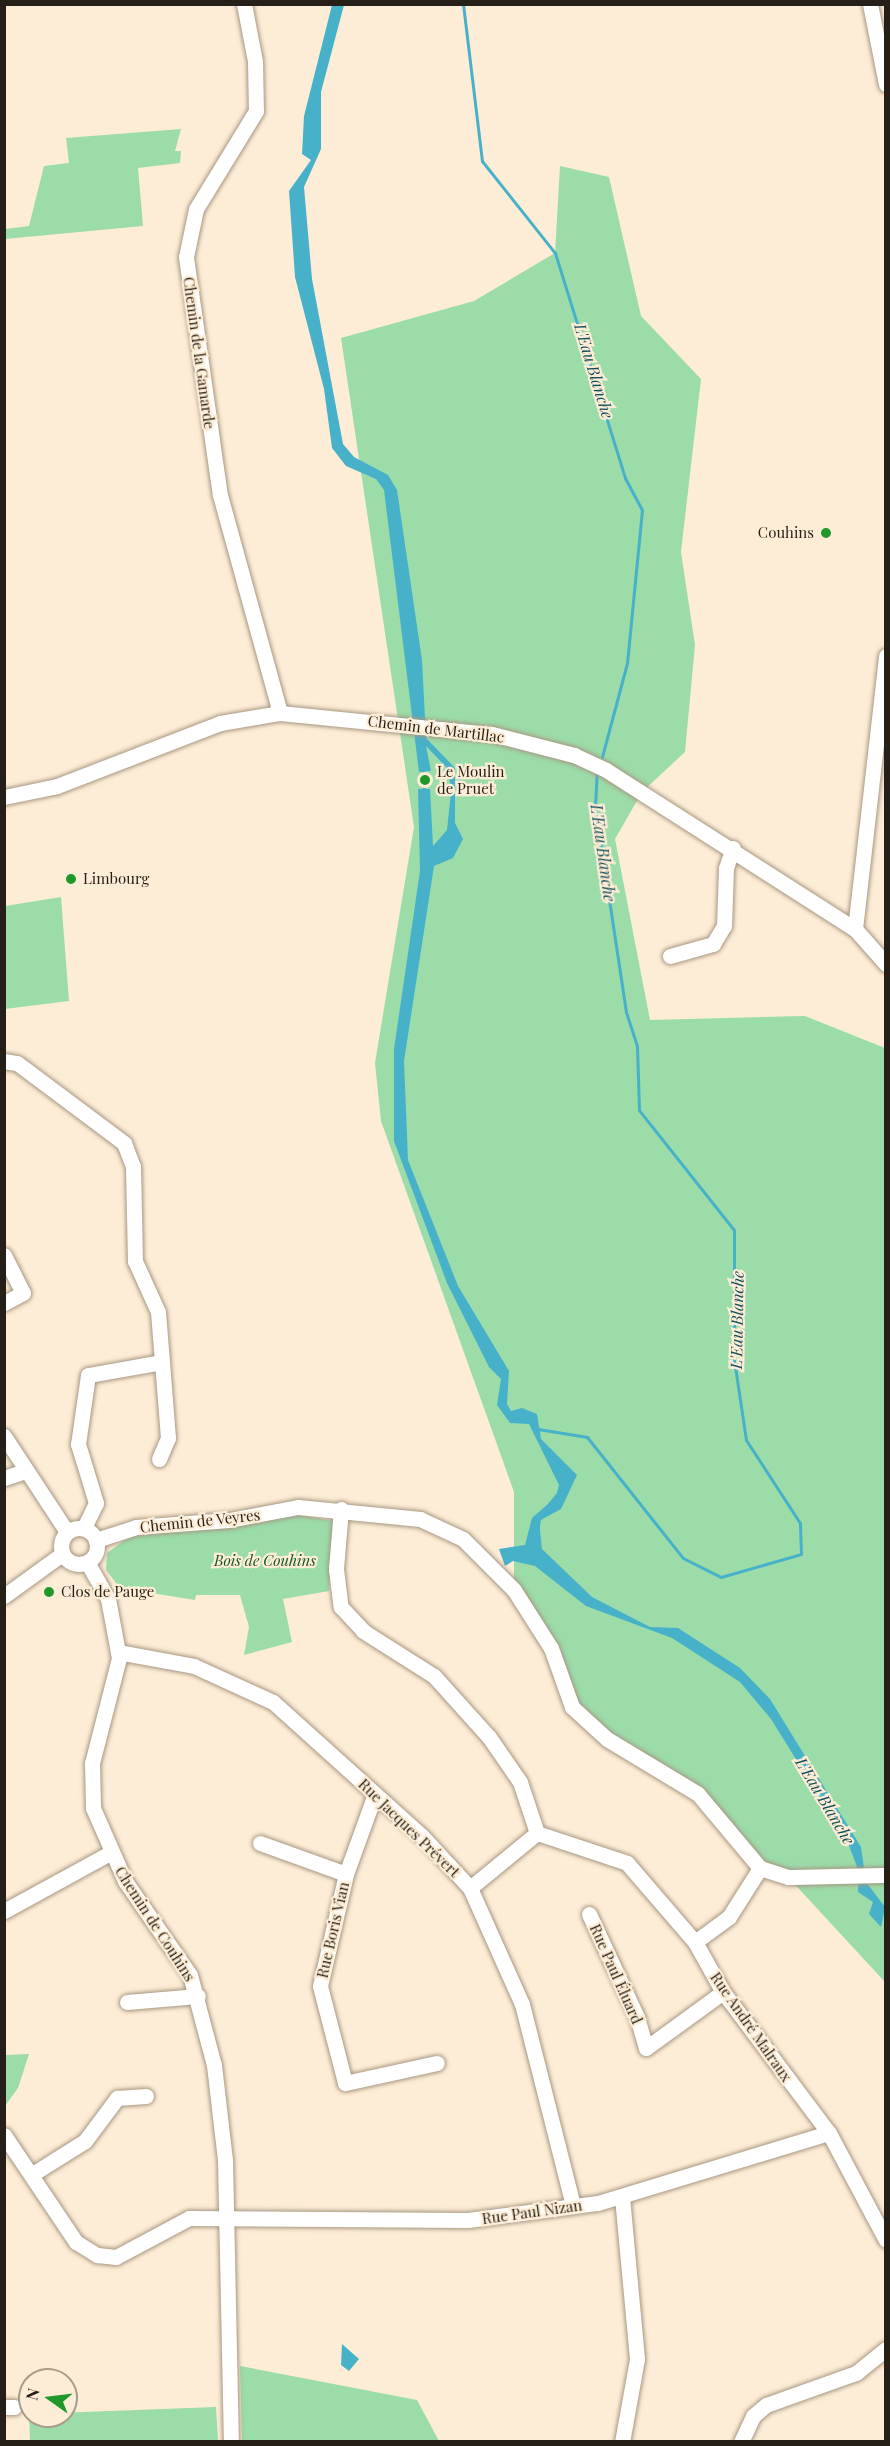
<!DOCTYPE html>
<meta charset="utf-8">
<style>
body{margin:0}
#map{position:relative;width:890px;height:2446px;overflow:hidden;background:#feedd6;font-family:"Playfair Display",serif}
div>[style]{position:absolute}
.green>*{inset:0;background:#9bdca9}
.water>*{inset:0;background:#47b1c9}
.stream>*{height:3px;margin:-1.5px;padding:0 1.5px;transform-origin:1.5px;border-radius:1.5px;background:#47b1c9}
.roads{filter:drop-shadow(0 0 2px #a79782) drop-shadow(0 0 2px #a79782)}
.minor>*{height:15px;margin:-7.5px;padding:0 7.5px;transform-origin:7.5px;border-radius:7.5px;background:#fff}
.minor>.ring{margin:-7.5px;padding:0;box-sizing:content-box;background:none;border:15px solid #fff;border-radius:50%}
.dots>*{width:16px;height:16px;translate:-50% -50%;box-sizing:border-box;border:3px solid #feedd6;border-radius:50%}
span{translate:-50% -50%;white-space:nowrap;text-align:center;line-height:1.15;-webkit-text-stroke:4.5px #feedd6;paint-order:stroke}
.street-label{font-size:15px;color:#251f17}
.poi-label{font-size:15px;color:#251f17}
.right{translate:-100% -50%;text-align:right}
.left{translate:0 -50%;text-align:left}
.park-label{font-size:15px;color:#115228;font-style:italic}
.water-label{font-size:16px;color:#114e5b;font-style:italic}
.frame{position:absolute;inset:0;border:6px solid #251f17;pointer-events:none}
.north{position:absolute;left:18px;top:2368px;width:60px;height:60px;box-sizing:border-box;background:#feedd6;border:2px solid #a79b8a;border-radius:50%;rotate:284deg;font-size:16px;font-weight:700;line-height:24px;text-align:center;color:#251f17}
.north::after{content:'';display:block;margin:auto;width:21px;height:27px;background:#1f982a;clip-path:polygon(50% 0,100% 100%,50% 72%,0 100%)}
</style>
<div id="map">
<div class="green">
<div style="clip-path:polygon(181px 129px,175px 151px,181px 151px,180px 163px,138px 168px,143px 226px,5px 239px,5px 229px,29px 226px,44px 166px,69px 163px,66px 138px)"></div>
<div style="clip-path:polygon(560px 166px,609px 177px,641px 316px,701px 379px,681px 552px,695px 645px,685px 752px,642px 792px,615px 839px,650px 1020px,805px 1016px,885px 1048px,885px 1982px,788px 1877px,760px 1868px,698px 1794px,572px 1707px,514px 1590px,514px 1492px,381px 1121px,375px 1063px,414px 827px,341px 338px,474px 301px,555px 253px)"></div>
<div style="clip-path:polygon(61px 897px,69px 1001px,5px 1009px,5px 906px)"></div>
<div style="clip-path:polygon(298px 1515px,333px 1521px,329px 1591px,283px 1599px,292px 1642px,244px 1655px,249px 1627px,240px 1595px,196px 1595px,195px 1600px,120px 1588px,106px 1570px,107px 1553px,129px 1537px)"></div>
<div style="clip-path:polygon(29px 2054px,18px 2088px,5px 2106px,5px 2055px)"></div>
<div style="clip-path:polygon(240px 2366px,417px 2400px,439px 2441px,242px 2441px)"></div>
<div style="clip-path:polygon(216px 2407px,218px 2441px,30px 2441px,29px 2414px)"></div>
</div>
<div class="water">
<div style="clip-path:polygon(332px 5px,344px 5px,321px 92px,321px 149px,304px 187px,312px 279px,343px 444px,354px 457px,388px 475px,397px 490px,422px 660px,426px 738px,455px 768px,455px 823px,463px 839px,453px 858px,434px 866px,404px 1061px,408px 1160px,458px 1286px,509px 1371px,507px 1404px,511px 1411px,522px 1408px,537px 1414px,541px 1439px,577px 1475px,561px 1509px,539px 1521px,542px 1549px,592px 1597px,650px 1627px,678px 1628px,740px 1668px,770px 1699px,861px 1847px,866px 1882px,885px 1907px,881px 1927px,869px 1914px,873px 1902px,858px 1892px,859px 1872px,848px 1843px,771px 1719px,740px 1682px,672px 1638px,586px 1606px,535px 1566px,513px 1561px,505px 1566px,499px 1549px,525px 1545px,532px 1518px,556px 1497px,559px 1485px,529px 1424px,510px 1423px,497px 1405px,501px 1379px,489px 1367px,447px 1283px,394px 1141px,394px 1049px,420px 871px,418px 789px,430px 789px,433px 846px,447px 830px,451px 792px,448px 769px,426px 746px,431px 771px,419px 772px,384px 490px,376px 479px,346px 466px,332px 448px,324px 389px,295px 277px,289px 191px,311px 160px,302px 154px,304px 116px)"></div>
<div style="clip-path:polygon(342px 2344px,359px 2359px,349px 2371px,341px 2365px)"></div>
</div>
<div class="stream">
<div style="left:463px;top:4px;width:158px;rotate:83.1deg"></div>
<div style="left:482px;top:161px;width:117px;rotate:51.6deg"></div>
<div style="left:555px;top:253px;width:236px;rotate:72.7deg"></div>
<div style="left:625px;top:478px;width:36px;rotate:62deg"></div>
<div style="left:642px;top:510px;width:154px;rotate:95.6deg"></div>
<div style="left:627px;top:663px;width:97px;rotate:104.9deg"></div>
<div style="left:423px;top:767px;width:24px;rotate:88deg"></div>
<div style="left:538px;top:1429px;width:50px;rotate:9.3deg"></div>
<div style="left:587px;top:1437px;width:154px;rotate:51.6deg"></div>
<div style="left:683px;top:1558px;width:42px;rotate:26.6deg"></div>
<div style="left:721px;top:1577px;width:83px;rotate:-16deg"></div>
<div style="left:801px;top:1554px;width:31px;rotate:-92deg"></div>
<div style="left:800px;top:1523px;width:99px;rotate:-123deg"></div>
<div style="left:746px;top:1440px;width:81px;rotate:-98.5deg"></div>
<div style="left:734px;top:1360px;width:130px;rotate:-90deg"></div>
<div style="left:734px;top:1230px;width:153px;rotate:-128.4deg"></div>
<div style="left:639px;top:1110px;width:64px;rotate:-91.8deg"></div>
<div style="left:637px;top:1046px;width:36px;rotate:-108deg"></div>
<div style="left:626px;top:1012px;width:208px;rotate:-98.6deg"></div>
<div style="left:595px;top:806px;width:34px;rotate:-87deg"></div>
<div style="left:549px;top:1504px;width:14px;rotate:-51deg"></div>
<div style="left:537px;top:1533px;width:14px;rotate:-82deg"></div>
</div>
<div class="roads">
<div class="minor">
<div style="left:244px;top:4px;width:58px;rotate:79.1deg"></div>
<div style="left:255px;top:61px;width:50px;rotate:88.9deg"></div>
<div style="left:256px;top:111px;width:115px;rotate:121.5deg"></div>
<div style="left:196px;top:209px;width:49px;rotate:101.8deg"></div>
<div style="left:186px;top:257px;width:240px;rotate:81.9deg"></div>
<div style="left:220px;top:495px;width:226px;rotate:74.6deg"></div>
<div style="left:870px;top:4px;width:82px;rotate:78.7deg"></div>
<div style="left:4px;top:797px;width:54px;rotate:-11.7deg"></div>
<div style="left:57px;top:786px;width:175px;rotate:-21.1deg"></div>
<div style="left:220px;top:723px;width:61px;rotate:-9.5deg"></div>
<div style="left:280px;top:713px;width:213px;rotate:5.7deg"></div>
<div style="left:492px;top:734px;width:85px;rotate:14.4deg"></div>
<div style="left:574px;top:755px;width:35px;rotate:25deg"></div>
<div style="left:606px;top:770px;width:295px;rotate:32.6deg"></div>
<div style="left:855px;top:929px;width:47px;rotate:48.5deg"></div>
<div style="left:855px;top:929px;width:275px;rotate:-83.5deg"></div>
<div style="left:670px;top:956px;width:45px;rotate:-15.6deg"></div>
<div style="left:713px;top:944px;width:21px;rotate:-59deg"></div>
<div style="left:724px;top:926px;width:58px;rotate:-88deg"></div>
<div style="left:726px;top:868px;width:21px;rotate:-71deg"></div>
<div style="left:4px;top:1061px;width:13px;rotate:9deg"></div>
<div style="left:17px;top:1063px;width:134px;rotate:36.8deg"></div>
<div style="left:124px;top:1143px;width:25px;rotate:69deg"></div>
<div style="left:133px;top:1166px;width:95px;rotate:88.8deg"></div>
<div style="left:135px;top:1261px;width:56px;rotate:65.7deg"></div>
<div style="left:158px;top:1312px;width:50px;rotate:85.4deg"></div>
<div style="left:162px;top:1362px;width:75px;rotate:170deg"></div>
<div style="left:88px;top:1375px;width:70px;rotate:98.2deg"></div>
<div style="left:78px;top:1444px;width:62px;rotate:73deg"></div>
<div style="left:96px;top:1503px;width:28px;rotate:116deg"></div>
<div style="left:4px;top:1255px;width:42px;rotate:63.4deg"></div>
<div style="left:23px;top:1293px;width:21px;rotate:152deg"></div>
<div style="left:4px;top:1436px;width:115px;rotate:56.7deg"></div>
<div style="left:159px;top:1459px;width:23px;rotate:-67deg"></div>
<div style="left:168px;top:1438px;width:76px;rotate:-94.5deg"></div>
<div style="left:4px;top:1478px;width:22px;rotate:-18deg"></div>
<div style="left:341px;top:1509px;width:60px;rotate:94.8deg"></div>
<div style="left:336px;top:1569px;width:38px;rotate:83deg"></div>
<div style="left:341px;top:1607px;width:33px;rotate:47deg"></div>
<div style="left:363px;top:1631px;width:84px;rotate:32.4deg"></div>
<div style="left:434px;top:1676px;width:82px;rotate:48deg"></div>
<div style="left:489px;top:1737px;width:55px;rotate:55.4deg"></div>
<div style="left:520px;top:1782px;width:54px;rotate:71.6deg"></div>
<div style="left:537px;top:1833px;width:95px;rotate:18.4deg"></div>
<div style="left:627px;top:1863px;width:104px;rotate:49.3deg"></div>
<div style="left:695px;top:1942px;width:57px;rotate:60.8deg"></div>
<div style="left:723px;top:1992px;width:176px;rotate:53.1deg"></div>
<div style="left:829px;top:2133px;width:121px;rotate:62deg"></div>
<div class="ring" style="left:61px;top:1528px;width:21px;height:21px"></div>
<div style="left:96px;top:1540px;width:42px;rotate:-18deg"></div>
<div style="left:136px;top:1527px;width:93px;rotate:-4.3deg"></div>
<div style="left:229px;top:1520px;width:70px;rotate:-10.7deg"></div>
<div style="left:298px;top:1507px;width:123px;rotate:5.6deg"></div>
<div style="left:420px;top:1519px;width:47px;rotate:24.9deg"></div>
<div style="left:463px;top:1539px;width:72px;rotate:45deg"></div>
<div style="left:514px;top:1590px;width:69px;rotate:57.5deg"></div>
<div style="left:551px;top:1648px;width:63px;rotate:70.4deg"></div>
<div style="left:572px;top:1707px;width:47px;rotate:42.4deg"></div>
<div style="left:607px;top:1739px;width:106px;rotate:31.1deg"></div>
<div style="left:698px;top:1794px;width:97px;rotate:50deg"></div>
<div style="left:87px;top:1562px;width:43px;rotate:60.4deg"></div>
<div style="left:108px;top:1599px;width:60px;rotate:79.4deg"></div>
<div style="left:119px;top:1658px;width:108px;rotate:104.4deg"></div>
<div style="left:92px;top:1763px;width:45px;rotate:88.7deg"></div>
<div style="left:93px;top:1808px;width:80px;rotate:66.3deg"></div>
<div style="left:125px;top:1881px;width:114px;rotate:55.3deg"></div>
<div style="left:190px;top:1975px;width:93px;rotate:75.1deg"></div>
<div style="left:214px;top:2065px;width:96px;rotate:83.4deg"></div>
<div style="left:225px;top:2160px;width:282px;rotate:88.8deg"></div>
<div style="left:4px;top:1596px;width:72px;rotate:-35.9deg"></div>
<div style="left:118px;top:1652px;width:77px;rotate:10.4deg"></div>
<div style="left:194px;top:1666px;width:87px;rotate:24.5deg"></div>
<div style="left:273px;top:1702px;width:200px;rotate:42deg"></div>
<div style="left:422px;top:1836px;width:71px;rotate:47.3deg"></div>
<div style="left:470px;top:1888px;width:127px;rotate:65.9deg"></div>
<div style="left:522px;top:2004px;width:208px;rotate:75.8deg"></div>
<div style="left:375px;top:1794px;width:85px;rotate:109.9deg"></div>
<div style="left:346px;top:1874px;width:115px;rotate:103.1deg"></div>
<div style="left:320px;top:1986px;width:100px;rotate:75.5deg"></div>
<div style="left:345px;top:2083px;width:94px;rotate:-12.3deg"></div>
<div style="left:260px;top:1843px;width:91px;rotate:19.8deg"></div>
<div style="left:760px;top:1868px;width:29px;rotate:18deg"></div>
<div style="left:788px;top:1877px;width:98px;rotate:-1.2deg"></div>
<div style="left:470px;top:1888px;width:87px;rotate:-39.4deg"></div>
<div style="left:4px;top:1911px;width:121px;rotate:-28.7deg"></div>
<div style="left:589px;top:1914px;width:114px;rotate:65deg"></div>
<div style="left:637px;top:2017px;width:32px;rotate:74deg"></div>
<div style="left:646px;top:2048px;width:95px;rotate:-36deg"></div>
<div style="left:695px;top:1942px;width:42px;rotate:-36.3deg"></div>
<div style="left:729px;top:1917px;width:58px;rotate:-57.7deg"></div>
<div style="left:127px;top:2002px;width:71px;rotate:-4.8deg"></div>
<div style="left:4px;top:2135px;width:129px;rotate:56.1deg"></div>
<div style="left:76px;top:2242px;width:25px;rotate:32deg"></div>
<div style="left:97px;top:2255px;width:19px;rotate:6deg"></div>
<div style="left:116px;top:2257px;width:83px;rotate:-28.1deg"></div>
<div style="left:189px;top:2218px;width:279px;rotate:0.4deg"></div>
<div style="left:468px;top:2220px;width:131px;rotate:-7.5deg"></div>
<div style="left:598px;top:2203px;width:241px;rotate:-16.9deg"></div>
<div style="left:34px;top:2173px;width:60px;rotate:-32.1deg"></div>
<div style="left:85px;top:2141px;width:54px;rotate:-53.3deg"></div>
<div style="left:117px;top:2098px;width:29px;rotate:-4deg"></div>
<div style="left:622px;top:2197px;width:163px;rotate:84.7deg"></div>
<div style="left:637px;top:2359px;width:84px;rotate:100.2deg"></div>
<div style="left:4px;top:2407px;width:10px"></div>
<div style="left:741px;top:2442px;width:29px;rotate:-65deg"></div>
<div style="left:753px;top:2416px;width:17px;rotate:-40deg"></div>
<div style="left:766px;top:2405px;width:96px;rotate:-19.6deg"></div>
<div style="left:856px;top:2373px;width:38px;rotate:-39deg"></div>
</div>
</div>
<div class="dots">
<div style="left:826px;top:533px;background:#1f982a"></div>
<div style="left:425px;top:780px;background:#1f982a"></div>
<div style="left:71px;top:879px;background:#1f982a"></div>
<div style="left:49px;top:1592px;background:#1f982a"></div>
</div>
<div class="street-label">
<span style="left:199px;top:353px;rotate:82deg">Chemin de la Gamarde</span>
<span style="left:436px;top:729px;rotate:7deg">Chemin de Martillac</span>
<span style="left:200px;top:1521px;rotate:-6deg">Chemin de Veyres</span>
<span style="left:409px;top:1828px;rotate:44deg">Rue Jacques Prévert</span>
<span style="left:155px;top:1924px;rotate:57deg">Chemin de Couhins</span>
<span style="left:333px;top:1930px;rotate:-77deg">Rue Boris Vian</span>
<span style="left:616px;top:1974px;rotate:66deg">Rue Paul Éluard</span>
<span style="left:751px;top:2027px;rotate:55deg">Rue André Malraux</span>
<span style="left:532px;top:2212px;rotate:-8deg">Rue Paul Nizan</span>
</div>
<div class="poi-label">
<span class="right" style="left:814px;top:533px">Couhins</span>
<span class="left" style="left:437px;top:780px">Le Moulin<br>de Pruet</span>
<span class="left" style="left:83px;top:879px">Limbourg</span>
<span class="left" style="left:61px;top:1592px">Clos de Pauge</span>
</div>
<div class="park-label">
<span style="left:265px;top:1561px">Bois de Couhins</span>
</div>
<div class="water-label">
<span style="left:594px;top:371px;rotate:73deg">L'Eau Blanche</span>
<span style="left:603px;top:853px;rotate:82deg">L'Eau Blanche</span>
<span style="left:737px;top:1320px;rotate:-89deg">L'Eau Blanche</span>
<span style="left:825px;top:1801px;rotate:59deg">L'Eau Blanche</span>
</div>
<div class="frame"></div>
<div class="north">N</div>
</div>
